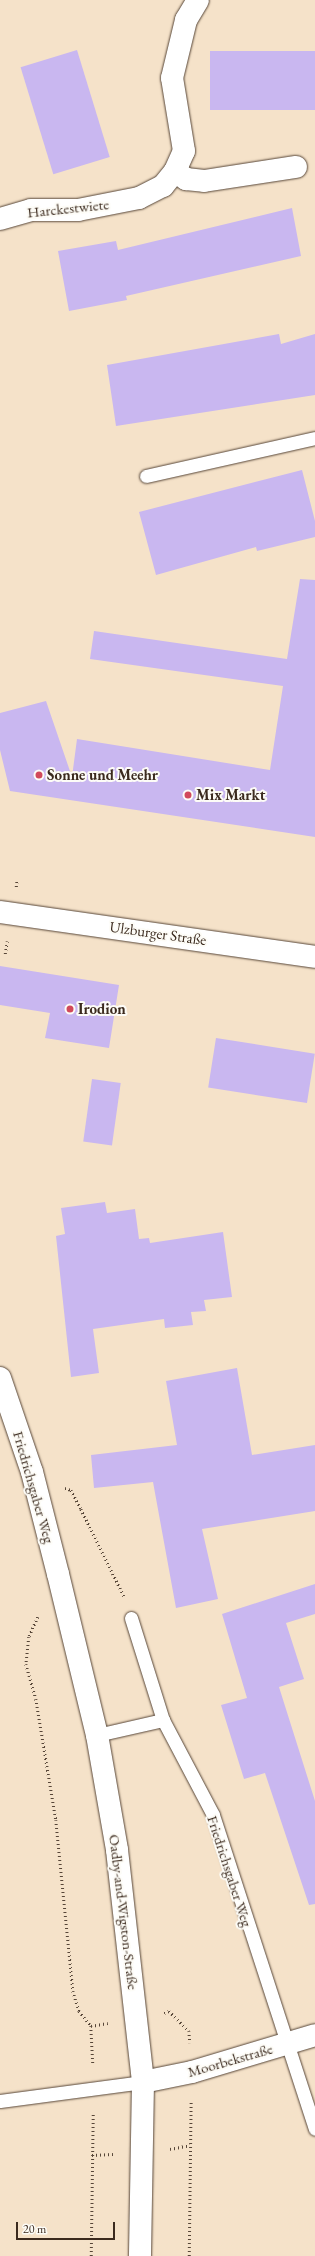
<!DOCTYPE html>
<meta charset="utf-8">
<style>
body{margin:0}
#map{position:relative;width:315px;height:2256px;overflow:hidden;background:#f5e2c9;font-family:"EB Garamond",serif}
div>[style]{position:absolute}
.building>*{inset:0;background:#c9b7f0;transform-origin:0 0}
.path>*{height:2.5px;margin-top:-1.25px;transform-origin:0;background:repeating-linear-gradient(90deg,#574638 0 1px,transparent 0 4px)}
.roads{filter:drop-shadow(0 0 1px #574638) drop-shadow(0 0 1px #574638)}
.service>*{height:13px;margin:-6.5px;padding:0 6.5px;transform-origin:6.5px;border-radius:6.5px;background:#fff}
.minor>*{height:22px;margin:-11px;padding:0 11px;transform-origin:11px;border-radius:11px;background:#fff}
.secondary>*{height:22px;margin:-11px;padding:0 11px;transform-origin:11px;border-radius:11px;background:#fff}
.dots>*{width:11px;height:11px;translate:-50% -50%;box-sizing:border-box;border:2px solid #fdfcf7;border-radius:50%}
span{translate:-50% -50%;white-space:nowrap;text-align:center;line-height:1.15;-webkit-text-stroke:4px #fdfcf7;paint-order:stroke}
.street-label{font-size:15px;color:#3b2a1e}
.poi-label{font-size:15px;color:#3b2a1e;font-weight:700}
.left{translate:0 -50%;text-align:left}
.scale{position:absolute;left:16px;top:2222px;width:99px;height:18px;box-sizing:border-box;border:2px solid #3b2a1e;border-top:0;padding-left:5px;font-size:12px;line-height:14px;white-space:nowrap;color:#3b2a1e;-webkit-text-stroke:3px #fdfcf7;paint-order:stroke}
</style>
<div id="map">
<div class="building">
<div style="left:77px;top:50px;width:112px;height:59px;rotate:73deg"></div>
<div style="left:210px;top:51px;width:105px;height:59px"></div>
<div style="clip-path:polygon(292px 208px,301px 256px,126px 296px,127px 300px,69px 311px,58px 251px,116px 241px,118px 250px)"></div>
<div style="clip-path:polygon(279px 334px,281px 344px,315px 334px,315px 395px,116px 426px,107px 365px)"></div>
<div style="clip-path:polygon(302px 470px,315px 521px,315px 537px,257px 551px,256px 547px,156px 575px,139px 512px)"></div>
<div style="clip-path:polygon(300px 579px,315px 580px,315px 837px,10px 791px,0 750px,0 713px,46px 701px,72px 777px,77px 739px,270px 770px,283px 686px,90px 659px,94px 631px,287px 659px)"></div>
<div style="clip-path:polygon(0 966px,119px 985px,109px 1048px,45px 1038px,50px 1013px,0 1005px)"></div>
<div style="left:216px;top:1038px;width:100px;height:50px;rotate:9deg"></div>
<div style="left:92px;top:1079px;width:29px;height:63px;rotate:8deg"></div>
<div style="clip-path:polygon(105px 1202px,107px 1213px,135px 1209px,139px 1239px,149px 1238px,150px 1243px,223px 1232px,232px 1297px,204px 1300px,206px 1311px,191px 1312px,193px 1325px,165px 1328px,164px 1319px,93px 1329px,99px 1373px,71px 1377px,56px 1236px,65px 1234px,61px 1208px)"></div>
<div style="clip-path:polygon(237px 1368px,252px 1455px,315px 1445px,315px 1511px,202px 1529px,218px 1599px,176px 1608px,153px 1482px,94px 1488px,91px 1455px,177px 1445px,166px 1381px)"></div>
<div style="clip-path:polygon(315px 1584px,315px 1614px,286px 1623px,304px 1679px,279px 1687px,315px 1801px,315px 1904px,309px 1905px,265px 1773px,244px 1779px,221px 1705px,247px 1698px,222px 1614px)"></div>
</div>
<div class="path">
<div style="left:16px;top:887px;width:8px;rotate:-83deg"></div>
<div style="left:5px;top:954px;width:13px;rotate:-81deg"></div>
<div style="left:65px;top:1488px;width:6px;rotate:18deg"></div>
<div style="left:71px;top:1490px;width:21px;rotate:62deg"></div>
<div style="left:81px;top:1509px;width:97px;rotate:63.7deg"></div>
<div style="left:38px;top:1617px;width:22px;rotate:114deg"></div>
<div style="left:29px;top:1637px;width:27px;rotate:96deg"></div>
<div style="left:26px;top:1664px;width:36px;rotate:74deg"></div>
<div style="left:36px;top:1699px;width:123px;rotate:80.6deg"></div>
<div style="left:56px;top:1820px;width:172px;rotate:84.3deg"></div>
<div style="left:73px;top:1991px;width:21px;rotate:73deg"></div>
<div style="left:79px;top:2011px;width:19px;rotate:51deg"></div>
<div style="left:91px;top:2026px;width:38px;rotate:87deg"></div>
<div style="left:164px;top:2013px;width:5px;rotate:-22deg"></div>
<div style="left:169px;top:2011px;width:28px;rotate:45deg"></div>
<div style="left:189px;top:2031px;width:12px;rotate:85deg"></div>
<div style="left:91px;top:2026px;width:17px;rotate:-10deg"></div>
<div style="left:170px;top:2149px;width:20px;rotate:-11deg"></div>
<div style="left:92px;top:2155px;width:21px;rotate:-3deg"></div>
<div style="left:91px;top:2256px;width:143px;rotate:-89.2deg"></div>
<div style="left:189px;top:2256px;width:154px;rotate:-89.3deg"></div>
</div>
<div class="roads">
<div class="service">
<div style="left:146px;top:476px;width:173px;rotate:-12.7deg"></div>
<div style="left:131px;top:1618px;width:107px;rotate:72.6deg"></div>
<div style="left:163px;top:1720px;width:107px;rotate:62.2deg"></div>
<div style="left:213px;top:1815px;width:330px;rotate:72deg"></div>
<div style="left:97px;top:1735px;width:68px;rotate:-12.8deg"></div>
<div style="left:0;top:2101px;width:144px;rotate:-7.6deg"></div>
</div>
<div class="minor">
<div style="left:175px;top:171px;width:14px;rotate:36deg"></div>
<div style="left:186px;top:179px;width:18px;rotate:6deg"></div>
<div style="left:204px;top:181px;width:93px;rotate:-8.7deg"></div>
<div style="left:0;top:219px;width:32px;rotate:-16deg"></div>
<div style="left:31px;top:210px;width:47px"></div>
<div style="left:78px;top:210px;width:62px;rotate:-11.1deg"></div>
<div style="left:139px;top:198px;width:27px;rotate:-27deg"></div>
<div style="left:163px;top:186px;width:19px;rotate:-51deg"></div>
<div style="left:175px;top:171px;width:22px;rotate:-66deg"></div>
<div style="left:184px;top:151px;width:74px;rotate:-99.3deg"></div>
<div style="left:172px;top:78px;width:60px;rotate:-76.4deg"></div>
<div style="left:186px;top:20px;width:23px;rotate:-59deg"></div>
<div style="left:143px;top:2082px;width:50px;rotate:-11.5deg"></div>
<div style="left:192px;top:2072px;width:128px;rotate:-16.7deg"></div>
</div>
<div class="secondary">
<div style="left:0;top:912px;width:318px;rotate:8.1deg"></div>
<div style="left:0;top:1378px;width:99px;rotate:71.2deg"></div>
<div style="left:32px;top:1472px;width:105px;rotate:75.7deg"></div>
<div style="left:58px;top:1574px;width:166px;rotate:76.4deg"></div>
<div style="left:97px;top:1735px;width:117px;rotate:80.1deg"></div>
<div style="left:117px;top:1850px;width:233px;rotate:83.6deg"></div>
<div style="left:143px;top:2082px;width:174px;rotate:91deg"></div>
</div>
</div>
<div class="dots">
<div style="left:39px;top:775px;background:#d1495b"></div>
<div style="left:188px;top:795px;background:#d1495b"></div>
<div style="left:70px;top:1009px;background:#d1495b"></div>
</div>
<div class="street-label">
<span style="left:68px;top:208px;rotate:-6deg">Harckestwiete</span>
<span style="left:158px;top:933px;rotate:8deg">Ulzburger Straße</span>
<span style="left:34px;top:1487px;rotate:74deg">Friedrichsgaber Weg</span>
<span style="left:230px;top:1871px;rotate:72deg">Friedrichsgaber Weg</span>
<span style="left:124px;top:1912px;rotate:83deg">Oadby-and-Wigston-Straße</span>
<span style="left:230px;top:2060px;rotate:-16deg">Moorbekstraße</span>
</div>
<div class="poi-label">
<span class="left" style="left:47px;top:775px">Sonne und Meehr</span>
<span class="left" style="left:196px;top:795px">Mix Markt</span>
<span class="left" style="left:78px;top:1009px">Irodion</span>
</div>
<div class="scale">20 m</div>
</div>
